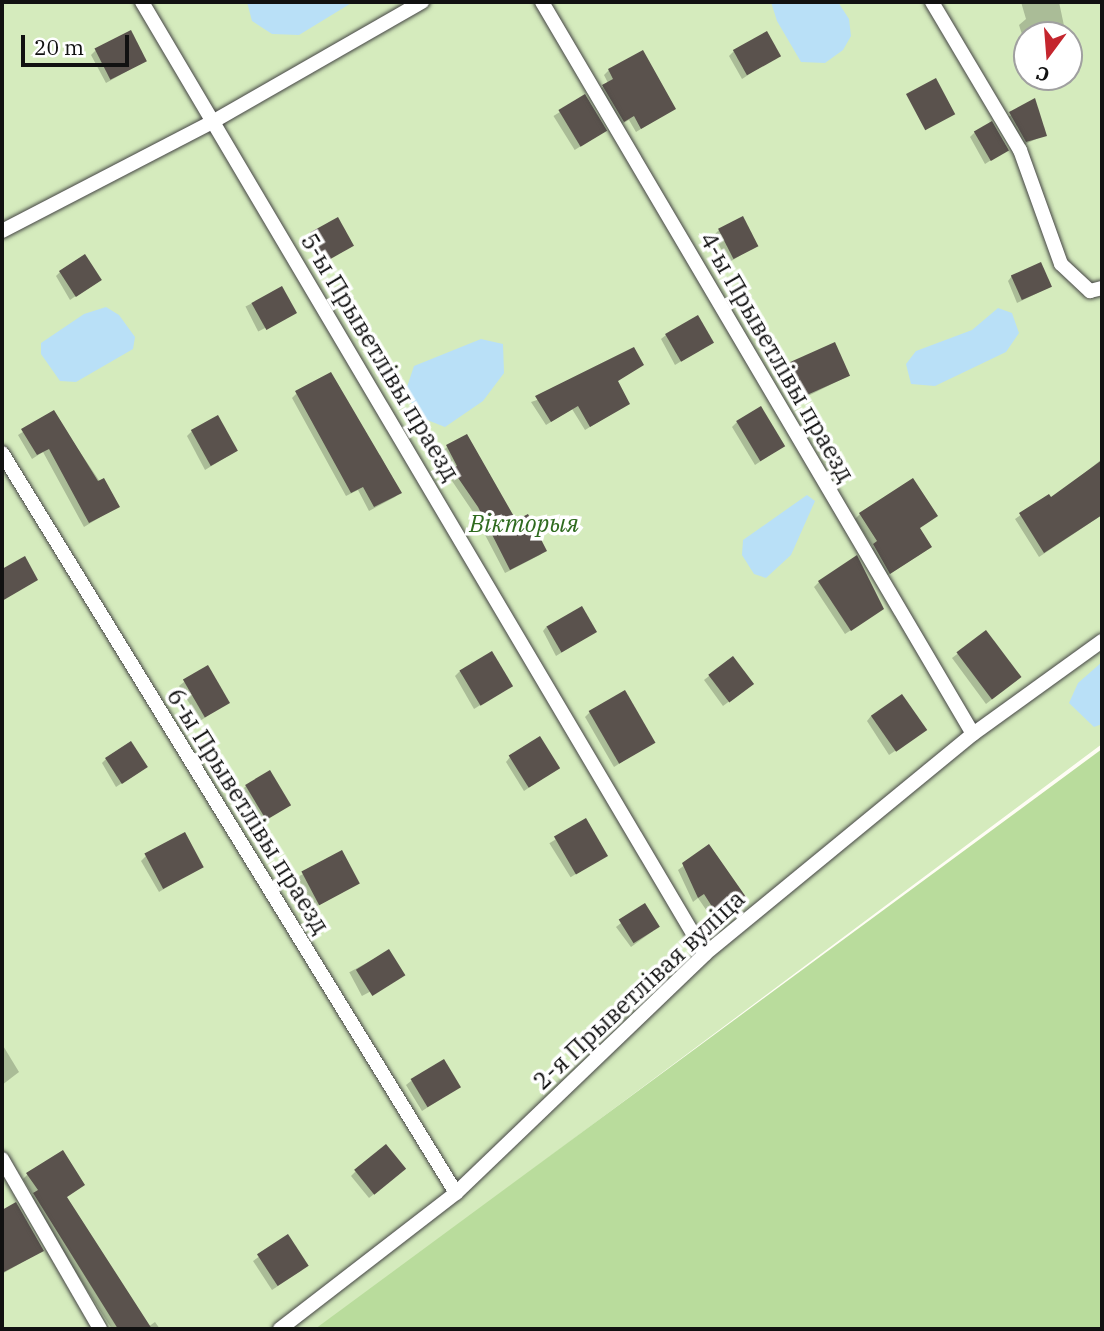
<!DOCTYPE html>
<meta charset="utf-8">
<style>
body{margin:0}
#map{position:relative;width:1104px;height:1331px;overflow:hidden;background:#fffdf5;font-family:"IBM Plex Serif",serif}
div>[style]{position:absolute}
.green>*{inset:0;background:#d5ebbd}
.forest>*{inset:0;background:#b9dc9c}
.water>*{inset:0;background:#b9e0f7}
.shadow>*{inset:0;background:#0003;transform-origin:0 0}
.building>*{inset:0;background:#5a524d;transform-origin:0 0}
.roads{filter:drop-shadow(0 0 2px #444) drop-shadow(0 0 2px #444)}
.lane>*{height:14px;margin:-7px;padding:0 7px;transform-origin:7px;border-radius:7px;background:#fff}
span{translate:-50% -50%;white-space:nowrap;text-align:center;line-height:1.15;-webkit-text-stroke:7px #fff;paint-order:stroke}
.street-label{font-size:24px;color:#111}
.park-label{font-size:24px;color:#2f6b1f;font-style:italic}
.frame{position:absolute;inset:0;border:4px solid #111;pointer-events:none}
.north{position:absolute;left:1013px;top:21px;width:70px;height:70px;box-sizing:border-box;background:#fff;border:2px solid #a0a0a0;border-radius:50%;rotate:196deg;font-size:19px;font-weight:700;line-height:28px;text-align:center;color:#111}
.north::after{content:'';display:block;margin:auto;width:24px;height:32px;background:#c4262e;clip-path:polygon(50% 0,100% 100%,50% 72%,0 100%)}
.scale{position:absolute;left:21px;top:35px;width:108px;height:32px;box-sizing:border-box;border:4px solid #111;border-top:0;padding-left:9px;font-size:21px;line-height:24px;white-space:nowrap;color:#111;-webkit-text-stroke:5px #fff;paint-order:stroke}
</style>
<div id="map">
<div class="green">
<div style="clip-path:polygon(evenodd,2px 2px,1102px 2px,1102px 744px,319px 1329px,2px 1329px,2px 2px,1027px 35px,1069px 35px,1069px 77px,1027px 77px,1027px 35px)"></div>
</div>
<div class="forest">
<div style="clip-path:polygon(1102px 749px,1102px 1329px,315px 1329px)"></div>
</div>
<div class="water">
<div style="clip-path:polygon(247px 2px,353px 2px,299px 35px,272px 34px,252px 21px)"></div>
<div style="clip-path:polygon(771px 2px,838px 2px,849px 19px,851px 36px,843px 50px,825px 63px,801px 62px,777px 21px)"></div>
<div style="clip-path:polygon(106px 307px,119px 315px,135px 337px,133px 349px,76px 382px,60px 381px,41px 354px,41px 343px,84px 314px)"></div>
<div style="clip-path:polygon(998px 308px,1012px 313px,1019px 333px,1006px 352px,935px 386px,911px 384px,906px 364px,916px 351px,972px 330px)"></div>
<div style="clip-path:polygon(481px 339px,503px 344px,504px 373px,483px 401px,445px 427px,417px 416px,406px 390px,414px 366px)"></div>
<div style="clip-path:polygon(807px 495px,815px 501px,791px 555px,766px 578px,754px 574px,742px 555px,743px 540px)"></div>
<div style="clip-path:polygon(1102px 662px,1102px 724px,1094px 727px,1069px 703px,1078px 683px)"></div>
</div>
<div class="shadow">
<div style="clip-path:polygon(1021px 2px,1059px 2px,1066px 35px,1027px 35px,1027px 50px,1019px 25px,1026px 19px)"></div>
<div style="clip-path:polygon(96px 50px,145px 61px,106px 83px,91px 55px)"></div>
<div style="clip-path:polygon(734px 51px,779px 55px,742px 79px,729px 56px)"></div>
<div style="clip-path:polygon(609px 70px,674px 109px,636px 132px,629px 120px,618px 126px,598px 91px,608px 83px,604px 75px)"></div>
<div style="left:584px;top:97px;width:40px;height:36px;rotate:58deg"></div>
<div style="clip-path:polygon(1036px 105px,1045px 135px,1021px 146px,1005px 118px)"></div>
<div style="clip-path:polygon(975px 132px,1007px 150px,985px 164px,970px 137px)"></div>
<div style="left:337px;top:220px;width:30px;height:36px;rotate:62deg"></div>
<div style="clip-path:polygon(719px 230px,756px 246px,728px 263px,714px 235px)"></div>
<div style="clip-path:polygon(61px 271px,99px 280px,70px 300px,56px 276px)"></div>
<div style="clip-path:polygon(1012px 276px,1050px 287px,1017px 303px,1008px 281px)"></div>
<div style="left:282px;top:288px;width:28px;height:41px;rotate:63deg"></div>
<div style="clip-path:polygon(666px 335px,712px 342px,675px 365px,661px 339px)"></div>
<div style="clip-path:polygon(791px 363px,848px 376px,800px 400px,786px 368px)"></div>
<div style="clip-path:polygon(642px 365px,616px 382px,628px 404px,585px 430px,572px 409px,546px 425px,531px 402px)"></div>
<div style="clip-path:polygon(297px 393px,375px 457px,380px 455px,400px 492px,395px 497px,369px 511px,358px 490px,346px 496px,292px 398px)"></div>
<div style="clip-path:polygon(53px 412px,117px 507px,84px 527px,43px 452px,32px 459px,18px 435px)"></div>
<div style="clip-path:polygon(737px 422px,783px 446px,755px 465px,732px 427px)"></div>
<div style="clip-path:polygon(192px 431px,236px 451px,205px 470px,187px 436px)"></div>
<div style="clip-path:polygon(447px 447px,545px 550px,540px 555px,505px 573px,473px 512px,448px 475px,452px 471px,442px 452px)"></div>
<div style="clip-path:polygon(1102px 459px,1102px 515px,1039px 557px,1015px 519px,1048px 496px,1051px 500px)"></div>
<div style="clip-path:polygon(860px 514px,918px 529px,925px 551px,885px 577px,869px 551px,873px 547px,855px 519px)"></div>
<div style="clip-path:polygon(819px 582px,877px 613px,845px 634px,814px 587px)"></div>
<div style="clip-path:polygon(547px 626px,595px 632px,556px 656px,543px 631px)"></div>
<div style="clip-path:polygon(986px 632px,1015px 681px,986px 704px,952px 658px)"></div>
<div style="clip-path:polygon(732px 658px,747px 688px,723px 706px,704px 680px)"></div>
<div style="clip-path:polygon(460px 671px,511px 686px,474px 709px,455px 676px)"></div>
<div style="clip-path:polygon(184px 682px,228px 702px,200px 721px,179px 686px)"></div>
<div style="clip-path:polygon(590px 712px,653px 742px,614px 767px,585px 717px)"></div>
<div style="clip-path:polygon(871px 716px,919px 735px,889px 755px,867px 721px)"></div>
<div style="clip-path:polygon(510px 757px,558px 768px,524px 791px,506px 762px)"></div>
<div style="clip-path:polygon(106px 759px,146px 767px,116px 787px,102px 763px)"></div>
<div style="clip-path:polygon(246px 786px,288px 805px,261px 823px,241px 791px)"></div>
<div style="left:585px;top:821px;width:40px;height:42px;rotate:58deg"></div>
<div style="clip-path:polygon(709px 847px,738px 902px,713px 920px,698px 898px,693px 902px,678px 870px)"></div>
<div style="left:341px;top:853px;width:35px;height:50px;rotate:61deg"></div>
<div style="clip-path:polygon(146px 856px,202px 866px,159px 892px,141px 861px)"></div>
<div style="clip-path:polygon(644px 905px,653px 931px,631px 947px,616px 927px)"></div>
<div style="left:389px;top:951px;width:27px;height:45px;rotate:62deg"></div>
<div style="clip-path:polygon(2px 1044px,19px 1072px,2px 1085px)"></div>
<div style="clip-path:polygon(411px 1081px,459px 1087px,422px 1111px,406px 1085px)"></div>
<div style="clip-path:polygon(356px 1171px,399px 1174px,369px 1198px,351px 1176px)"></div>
<div style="clip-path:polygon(28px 1174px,83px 1185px,65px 1198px,148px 1327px,155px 1322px,160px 1329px,112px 1329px,29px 1199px,33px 1195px,23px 1179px)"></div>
<div style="clip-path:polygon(15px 1205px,42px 1251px,2px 1274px,2px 1212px)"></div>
<div style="clip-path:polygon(287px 1237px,302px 1270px,272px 1290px,253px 1261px)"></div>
</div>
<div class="building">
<div style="left:131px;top:30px;width:35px;height:41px;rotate:63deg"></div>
<div style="left:767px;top:31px;width:29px;height:39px;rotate:61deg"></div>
<div style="clip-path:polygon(643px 50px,676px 109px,641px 129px,634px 116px,624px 122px,602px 85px,613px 79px,608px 69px)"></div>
<div style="left:936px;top:78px;width:41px;height:34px;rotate:62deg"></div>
<div style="left:585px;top:94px;width:43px;height:31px;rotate:59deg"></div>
<div style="clip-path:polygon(1035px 98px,1047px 136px,1026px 142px,1009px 112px)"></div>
<div style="left:992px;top:121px;width:34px;height:21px;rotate:60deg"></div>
<div style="left:743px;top:216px;width:34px;height:28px;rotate:63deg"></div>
<div style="left:338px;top:217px;width:33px;height:32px;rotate:61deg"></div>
<div style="left:85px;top:254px;width:31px;height:31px;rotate:57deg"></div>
<div style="left:1041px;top:262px;width:27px;height:33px;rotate:66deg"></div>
<div style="left:282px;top:286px;width:31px;height:35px;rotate:61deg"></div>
<div style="left:698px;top:315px;width:32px;height:38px;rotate:60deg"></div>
<div style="left:835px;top:342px;width:37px;height:49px;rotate:66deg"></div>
<div style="clip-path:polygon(634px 347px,644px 365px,618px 381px,630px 404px,590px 427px,578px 406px,551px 422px,535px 396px)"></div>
<div style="clip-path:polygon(331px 372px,402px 493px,374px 507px,363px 487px,351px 493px,295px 391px)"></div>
<div style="left:761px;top:406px;width:47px;height:29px;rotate:59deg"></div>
<div style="clip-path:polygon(54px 410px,98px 481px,104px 478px,120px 507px,89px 523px,49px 449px,37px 455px,21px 429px)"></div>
<div style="left:218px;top:415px;width:41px;height:31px;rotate:61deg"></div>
<div style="clip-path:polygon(467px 434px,516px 520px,528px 514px,547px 551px,510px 570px,478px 507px,452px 469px,457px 466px,446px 445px)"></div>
<div style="clip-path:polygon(1102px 460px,1102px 515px,1044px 553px,1019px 513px,1049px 494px,1051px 497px)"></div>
<div style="clip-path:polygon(913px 478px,938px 516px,920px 528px,932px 547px,890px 574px,873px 544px,877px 541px,859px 513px)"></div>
<div style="clip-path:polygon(857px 555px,884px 609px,851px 631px,818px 581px)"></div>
<div style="clip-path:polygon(25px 556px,38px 580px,2px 601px,2px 569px)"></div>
<div style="left:582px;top:606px;width:30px;height:41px;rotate:60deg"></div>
<div style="left:986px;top:630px;width:59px;height:37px;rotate:53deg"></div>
<div style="left:492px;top:651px;width:41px;height:38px;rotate:59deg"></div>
<div style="left:733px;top:656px;width:35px;height:31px;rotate:53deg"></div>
<div style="left:208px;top:665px;width:44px;height:29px;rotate:60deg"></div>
<div style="left:625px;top:690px;width:61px;height:42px;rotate:60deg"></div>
<div style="left:902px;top:694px;width:44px;height:38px;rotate:55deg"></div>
<div style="left:540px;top:736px;width:38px;height:37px;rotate:58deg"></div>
<div style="left:131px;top:741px;width:31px;height:31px;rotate:57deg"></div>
<div style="left:270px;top:770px;width:41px;height:29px;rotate:59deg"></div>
<div style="left:586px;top:818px;width:44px;height:37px;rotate:60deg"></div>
<div style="left:185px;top:832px;width:40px;height:46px;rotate:62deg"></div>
<div style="clip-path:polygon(709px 844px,746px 897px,718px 916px,704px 894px,698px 898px,682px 863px)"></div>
<div style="left:342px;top:850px;width:38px;height:46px;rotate:62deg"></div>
<div style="left:645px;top:903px;width:28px;height:31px;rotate:58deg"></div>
<div style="left:389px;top:949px;width:31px;height:39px;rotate:58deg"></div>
<div style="left:444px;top:1059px;width:33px;height:39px;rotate:59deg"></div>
<div style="left:386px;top:1144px;width:32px;height:41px;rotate:51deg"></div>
<div style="clip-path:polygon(63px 1150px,85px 1185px,67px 1197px,152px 1329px,118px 1329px,33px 1193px,38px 1190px,26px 1173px)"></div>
<div style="clip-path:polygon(16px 1202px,44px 1251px,2px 1273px,2px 1210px)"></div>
<div style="left:288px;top:1234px;width:38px;height:37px;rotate:57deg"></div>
</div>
<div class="roads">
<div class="lane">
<div style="left:142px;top:2px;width:1106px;rotate:59.4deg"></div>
<div style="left:542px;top:2px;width:849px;rotate:59.51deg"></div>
<div style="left:932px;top:2px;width:172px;rotate:59.3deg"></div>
<div style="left:1020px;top:150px;width:121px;rotate:70.2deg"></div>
<div style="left:1061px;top:264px;width:40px;rotate:43deg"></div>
<div style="left:1090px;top:291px;width:12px;rotate:-14deg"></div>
<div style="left:2px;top:231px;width:239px;rotate:-27.4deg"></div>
<div style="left:214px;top:121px;width:240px;rotate:-29.8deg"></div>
<div style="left:2px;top:453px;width:868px;rotate:58.47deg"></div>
<div style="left:2px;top:1159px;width:196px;rotate:60deg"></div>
<div style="left:280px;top:1329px;width:222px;rotate:-37.7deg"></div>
<div style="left:456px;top:1193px;width:345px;rotate:-43.8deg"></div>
<div style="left:705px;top:954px;width:347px;rotate:-39.4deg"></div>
<div style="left:973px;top:734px;width:159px;rotate:-35.8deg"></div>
</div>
</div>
<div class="street-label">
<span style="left:380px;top:357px;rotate:59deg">5-ы Прыветлівы праезд</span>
<span style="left:777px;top:357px;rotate:60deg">4-ы Прыветлівы праезд</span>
<span style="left:248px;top:811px;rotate:58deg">6-ы Прыветлівы праезд</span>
<span style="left:639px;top:990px;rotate:-43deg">2-я Прыветлівая вуліца</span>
</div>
<div class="park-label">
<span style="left:524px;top:524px">Вікторыя</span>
</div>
<div class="frame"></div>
<div class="north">С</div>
<div class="scale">20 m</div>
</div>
